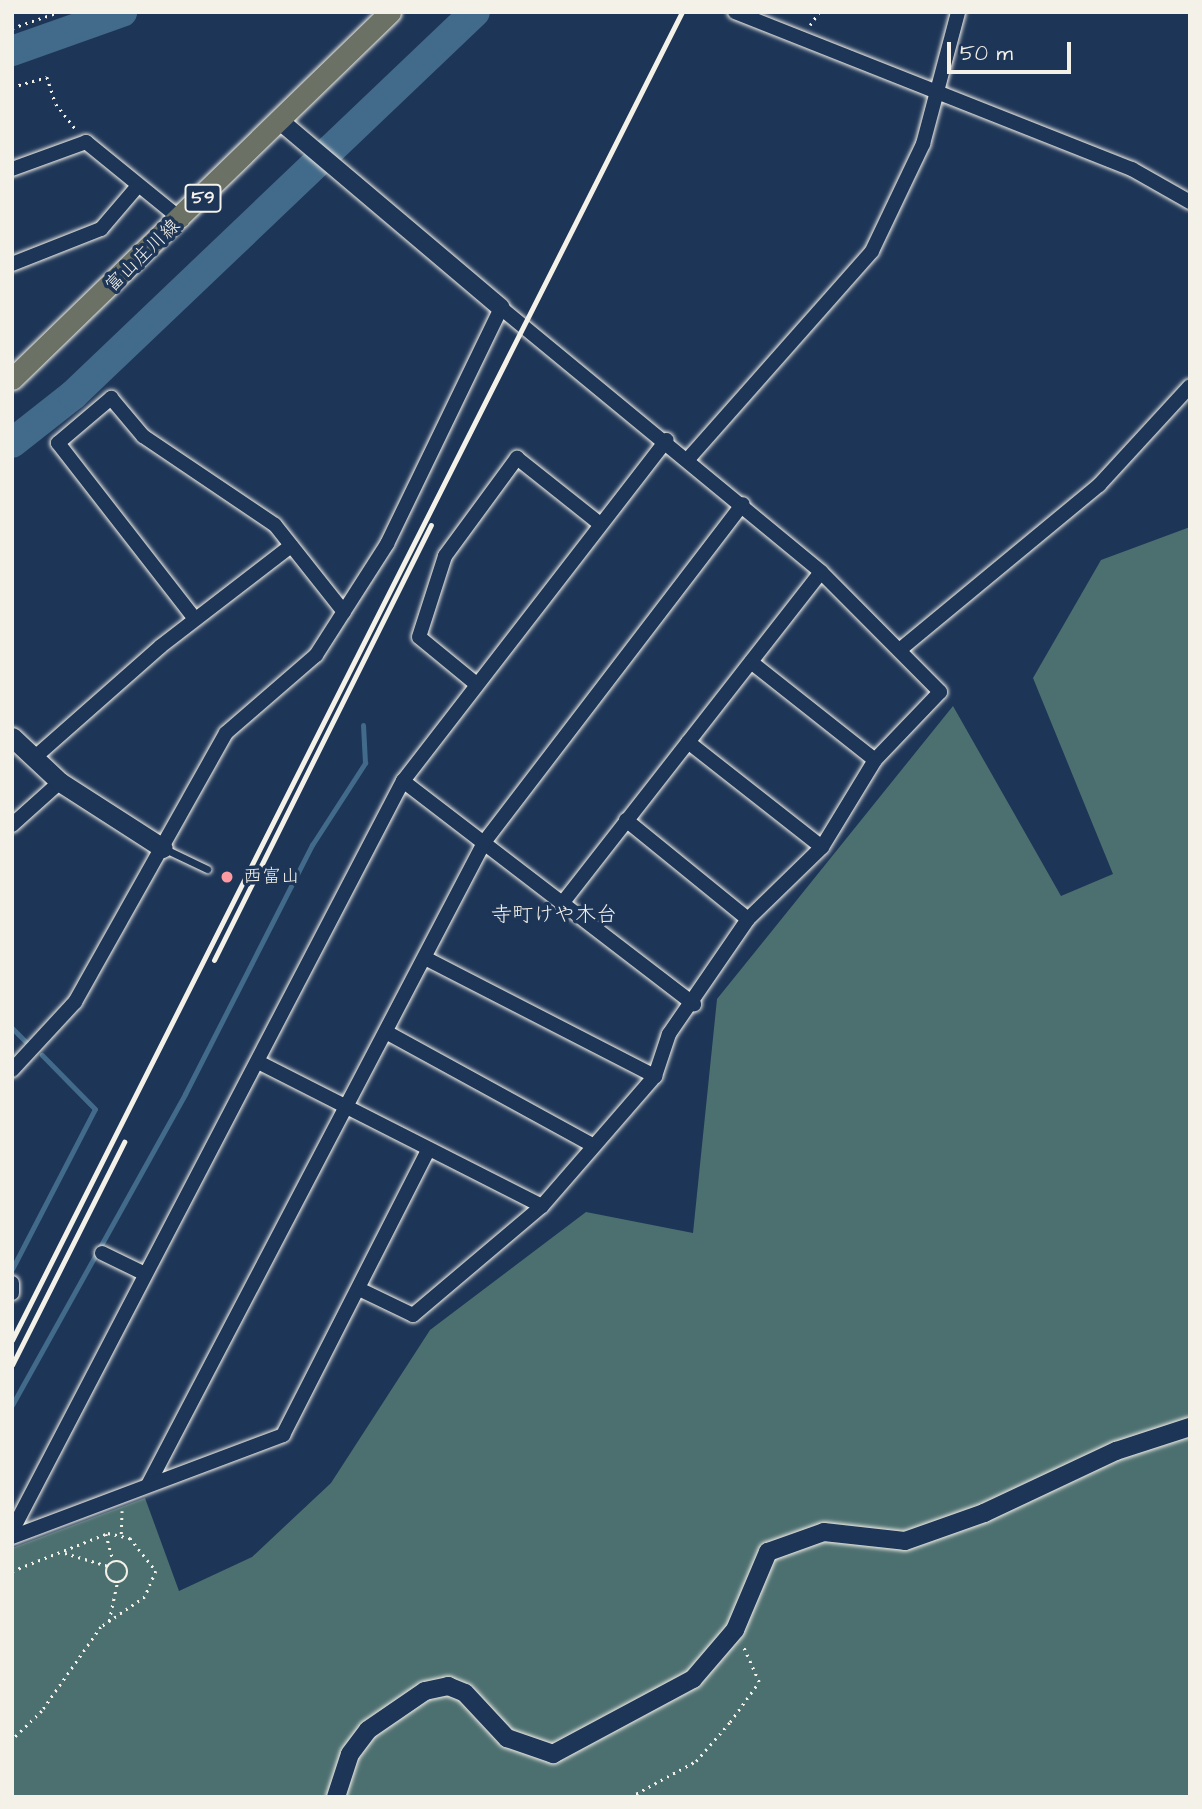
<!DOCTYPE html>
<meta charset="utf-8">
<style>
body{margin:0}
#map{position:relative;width:1202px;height:1809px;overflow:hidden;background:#1d3557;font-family:"Architects Daughter","Klee One",sans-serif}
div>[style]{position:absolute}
.green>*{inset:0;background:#4c6f70}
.stream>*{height:5px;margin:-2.5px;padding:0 2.5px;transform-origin:2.5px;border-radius:2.5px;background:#426a8a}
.river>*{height:30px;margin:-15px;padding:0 15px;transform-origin:15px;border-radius:15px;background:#426a8a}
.path>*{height:2.5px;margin-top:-1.25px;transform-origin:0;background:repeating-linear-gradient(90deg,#f4f1e8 0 2px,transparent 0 7px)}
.path>.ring{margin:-1.25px;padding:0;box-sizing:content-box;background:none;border:2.5px solid #f4f1e8;border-radius:50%}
.roads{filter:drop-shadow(0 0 2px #f4f1e8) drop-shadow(0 0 2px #f4f1e8)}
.service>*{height:7px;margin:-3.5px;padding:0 3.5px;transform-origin:3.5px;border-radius:3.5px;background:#1d3557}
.minor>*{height:14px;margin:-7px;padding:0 7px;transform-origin:7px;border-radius:7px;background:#1d3557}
.tertiary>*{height:18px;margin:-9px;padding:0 9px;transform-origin:9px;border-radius:9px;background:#1d3557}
.secondary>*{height:19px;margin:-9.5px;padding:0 9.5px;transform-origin:9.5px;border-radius:9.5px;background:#1d3557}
.primary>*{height:21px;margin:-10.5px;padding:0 10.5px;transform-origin:10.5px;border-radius:10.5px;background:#6b7165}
.rail>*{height:5px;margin:-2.5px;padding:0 2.5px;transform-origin:2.5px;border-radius:2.5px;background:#f4f1e8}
.dots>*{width:19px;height:19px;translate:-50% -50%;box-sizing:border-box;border:4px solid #1d3557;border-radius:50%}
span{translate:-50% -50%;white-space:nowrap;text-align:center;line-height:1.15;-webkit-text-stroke:7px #1d3557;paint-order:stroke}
.shield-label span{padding:2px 5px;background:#1d3557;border:2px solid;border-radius:5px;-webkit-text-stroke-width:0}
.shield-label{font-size:18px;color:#f4f1e8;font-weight:700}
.street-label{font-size:19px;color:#f4f1e8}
.poi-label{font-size:19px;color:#f4f1e8}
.left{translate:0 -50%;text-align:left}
.neighbourhood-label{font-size:21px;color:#f4f1e8}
.frame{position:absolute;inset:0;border:14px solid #f4f1e8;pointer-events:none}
.scale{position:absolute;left:947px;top:42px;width:124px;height:32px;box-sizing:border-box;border:4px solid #f4f1e8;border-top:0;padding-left:9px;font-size:21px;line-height:24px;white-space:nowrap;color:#f4f1e8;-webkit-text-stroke:5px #1d3557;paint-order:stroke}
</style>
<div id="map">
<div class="green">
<div style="clip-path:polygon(1190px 527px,1190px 1797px,12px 1797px,12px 1548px,145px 1498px,179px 1591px,252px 1557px,331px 1483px,430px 1330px,586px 1212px,693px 1233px,717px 999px,953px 706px,1061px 896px,1113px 874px,1033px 678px,1101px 560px)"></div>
</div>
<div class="stream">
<div style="left:12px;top:1028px;width:23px;rotate:45deg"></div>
<div style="left:12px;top:1269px;width:180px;rotate:-62.6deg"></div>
<div style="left:95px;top:1109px;width:76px;rotate:-134.5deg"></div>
<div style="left:12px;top:1405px;width:356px;rotate:-60.9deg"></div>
<div style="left:185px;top:1094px;width:280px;rotate:-63deg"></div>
<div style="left:312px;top:845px;width:98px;rotate:-57.1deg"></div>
<div style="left:365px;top:763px;width:38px;rotate:-93deg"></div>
</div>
<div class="river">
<div style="left:12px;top:51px;width:117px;rotate:-19.5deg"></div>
<div style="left:12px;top:443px;width:78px;rotate:-38.2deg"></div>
<div style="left:73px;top:395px;width:555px;rotate:-43.61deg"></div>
</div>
<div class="path">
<div style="left:810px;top:25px;width:16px;rotate:-55deg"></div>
<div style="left:12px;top:28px;width:50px;rotate:-18.8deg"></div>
<div style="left:12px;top:87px;width:36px;rotate:-16deg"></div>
<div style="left:47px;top:77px;width:28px;rotate:72deg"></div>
<div style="left:56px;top:104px;width:33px;rotate:52deg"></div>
<div style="left:1190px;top:1302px;width:44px;rotate:90deg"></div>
<div style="left:106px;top:1534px;width:28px;rotate:75deg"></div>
<div style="left:121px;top:1534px;width:23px;rotate:-88deg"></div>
<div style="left:65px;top:1553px;width:45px;rotate:16.8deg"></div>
<div class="ring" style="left:106px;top:1561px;width:19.5px;height:19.5px"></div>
<div style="left:12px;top:1571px;width:103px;rotate:-21.6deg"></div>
<div style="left:108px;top:1533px;width:23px;rotate:13deg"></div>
<div style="left:130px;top:1538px;width:42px;rotate:51.8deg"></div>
<div style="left:156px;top:1571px;width:28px;rotate:113deg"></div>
<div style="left:145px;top:1597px;width:53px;rotate:145.7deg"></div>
<div style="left:101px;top:1627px;width:103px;rotate:125.1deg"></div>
<div style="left:42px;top:1711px;width:42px;rotate:136deg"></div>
<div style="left:109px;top:1621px;width:38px;rotate:-78deg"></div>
<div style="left:630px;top:1797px;width:75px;rotate:-28.6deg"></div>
<div style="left:696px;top:1761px;width:52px;rotate:-48.9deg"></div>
<div style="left:730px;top:1722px;width:49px;rotate:-54.1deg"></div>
<div style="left:759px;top:1682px;width:39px;rotate:-114deg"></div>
</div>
<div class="roads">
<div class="service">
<div style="left:163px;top:848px;width:49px;rotate:25.5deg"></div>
</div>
<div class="minor">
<div style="left:735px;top:12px;width:427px;rotate:21.6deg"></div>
<div style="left:1132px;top:169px;width:67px;rotate:29.6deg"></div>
<div style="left:12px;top:169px;width:79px;rotate:-20deg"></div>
<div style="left:86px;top:142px;width:124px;rotate:39.1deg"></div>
<div style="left:12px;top:264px;width:96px;rotate:-21.5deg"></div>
<div style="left:101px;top:229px;width:54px;rotate:-49.5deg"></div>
<div style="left:689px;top:458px;width:276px;rotate:-48.5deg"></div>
<div style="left:872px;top:251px;width:119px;rotate:-64.5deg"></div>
<div style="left:923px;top:144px;width:137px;rotate:-75.1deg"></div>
<div style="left:195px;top:619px;width:223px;rotate:-127.9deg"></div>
<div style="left:58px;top:443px;width:70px;rotate:-40.3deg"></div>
<div style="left:111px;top:398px;width:50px;rotate:49.9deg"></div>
<div style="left:143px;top:436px;width:159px;rotate:34deg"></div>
<div style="left:275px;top:525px;width:111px;rotate:51.6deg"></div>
<div style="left:902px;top:648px;width:256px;rotate:-39.6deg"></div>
<div style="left:1099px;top:485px;width:134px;rotate:-47.4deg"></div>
<div style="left:751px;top:662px;width:158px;rotate:38.3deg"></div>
<div style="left:475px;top:683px;width:72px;rotate:-140.6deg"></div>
<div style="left:419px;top:637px;width:85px;rotate:-72.2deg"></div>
<div style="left:445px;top:556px;width:122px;rotate:-53.7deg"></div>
<div style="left:517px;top:458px;width:106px;rotate:38.5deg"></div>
<div style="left:688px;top:742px;width:170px;rotate:38.1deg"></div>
<div style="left:34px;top:758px;width:169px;rotate:-41.4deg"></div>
<div style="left:161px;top:646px;width:164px;rotate:-37.6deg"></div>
<div style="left:403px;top:781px;width:367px;rotate:37.5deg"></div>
<div style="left:626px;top:820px;width:157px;rotate:39.1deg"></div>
<div style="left:12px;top:825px;width:64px;rotate:-41.9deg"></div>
<div style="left:564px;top:901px;width:417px;rotate:-52deg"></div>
<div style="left:425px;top:958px;width:259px;rotate:27.2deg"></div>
<div style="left:386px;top:1032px;width:237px;rotate:28.7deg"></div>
<div style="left:258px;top:1062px;width:318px;rotate:26.9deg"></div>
<div style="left:12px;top:1070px;width:93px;rotate:-47.2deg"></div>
<div style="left:75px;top:1002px;width:308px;rotate:-60.7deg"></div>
<div style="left:226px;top:733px;width:119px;rotate:-40.9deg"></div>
<div style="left:316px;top:655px;width:132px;rotate:-57.4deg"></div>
<div style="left:387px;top:544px;width:262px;rotate:-64.2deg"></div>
<div style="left:501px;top:308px;width:415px;rotate:39.5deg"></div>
<div style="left:821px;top:572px;width:169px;rotate:45.2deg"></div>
<div style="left:940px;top:692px;width:94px;rotate:133.7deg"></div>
<div style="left:875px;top:760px;width:102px;rotate:121.3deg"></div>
<div style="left:822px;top:847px;width:103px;rotate:135.8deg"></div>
<div style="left:748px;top:919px;width:140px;rotate:124.5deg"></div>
<div style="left:669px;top:1034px;width:44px;rotate:108.4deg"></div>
<div style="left:655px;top:1076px;width:172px;rotate:131deg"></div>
<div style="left:542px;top:1206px;width:169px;rotate:139.8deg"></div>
<div style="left:413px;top:1315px;width:60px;rotate:-154.3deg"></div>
<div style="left:102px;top:1253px;width:48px;rotate:26deg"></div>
<div style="left:12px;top:1283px;width:10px;rotate:90deg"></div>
<div style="left:148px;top:1485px;width:727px;rotate:-62.38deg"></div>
<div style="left:485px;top:841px;width:424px;rotate:-52.6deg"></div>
<div style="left:12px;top:1531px;width:846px;rotate:-62.47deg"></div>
<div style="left:403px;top:781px;width:431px;rotate:-52.3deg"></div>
<div style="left:12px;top:1537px;width:290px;rotate:-20.6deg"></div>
<div style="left:283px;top:1435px;width:319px;rotate:-63deg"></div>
</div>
<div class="tertiary">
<div style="left:280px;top:121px;width:289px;rotate:40.2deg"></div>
<div style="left:336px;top:1797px;width:45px;rotate:-72deg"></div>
<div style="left:350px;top:1754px;width:30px;rotate:-53deg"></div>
<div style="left:368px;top:1730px;width:69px;rotate:-34.4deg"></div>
<div style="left:425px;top:1691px;width:24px;rotate:-12deg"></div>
<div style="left:448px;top:1686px;width:18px;rotate:22deg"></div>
<div style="left:465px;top:1693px;width:62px;rotate:47deg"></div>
<div style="left:507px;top:1738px;width:49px;rotate:19.2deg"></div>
<div style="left:553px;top:1754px;width:159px;rotate:-28.2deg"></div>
<div style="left:693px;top:1679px;width:65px;rotate:-49.4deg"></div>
<div style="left:735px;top:1630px;width:85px;rotate:-67.1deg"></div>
<div style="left:768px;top:1552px;width:59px;rotate:-19.7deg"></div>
<div style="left:824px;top:1532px;width:81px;rotate:6.3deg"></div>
<div style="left:905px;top:1541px;width:84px;rotate:-19.5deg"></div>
<div style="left:984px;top:1513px;width:146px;rotate:-25.2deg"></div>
<div style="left:1116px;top:1451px;width:78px;rotate:-18deg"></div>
</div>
<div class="secondary">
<div style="left:12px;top:737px;width:66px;rotate:43.2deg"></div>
<div style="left:60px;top:782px;width:122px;rotate:32.7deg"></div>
</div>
<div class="primary">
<div style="left:12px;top:379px;width:527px;rotate:-44.15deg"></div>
</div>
</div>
<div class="rail">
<div style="left:214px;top:960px;width:486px;rotate:-63.5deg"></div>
<div style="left:12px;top:1340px;width:1487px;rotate:-63.23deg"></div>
<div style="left:12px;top:1365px;width:250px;rotate:-63.3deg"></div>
</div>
<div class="dots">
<div style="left:227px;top:877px;background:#ff9aa2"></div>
</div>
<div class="shield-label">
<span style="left:203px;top:198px">59</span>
</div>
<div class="street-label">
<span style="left:143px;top:256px;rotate:-44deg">富山庄川線</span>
</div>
<div class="poi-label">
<span class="left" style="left:243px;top:877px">西富山</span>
</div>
<div class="neighbourhood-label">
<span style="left:554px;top:915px">寺町けや木台</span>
</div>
<div class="frame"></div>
<div class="scale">50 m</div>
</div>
